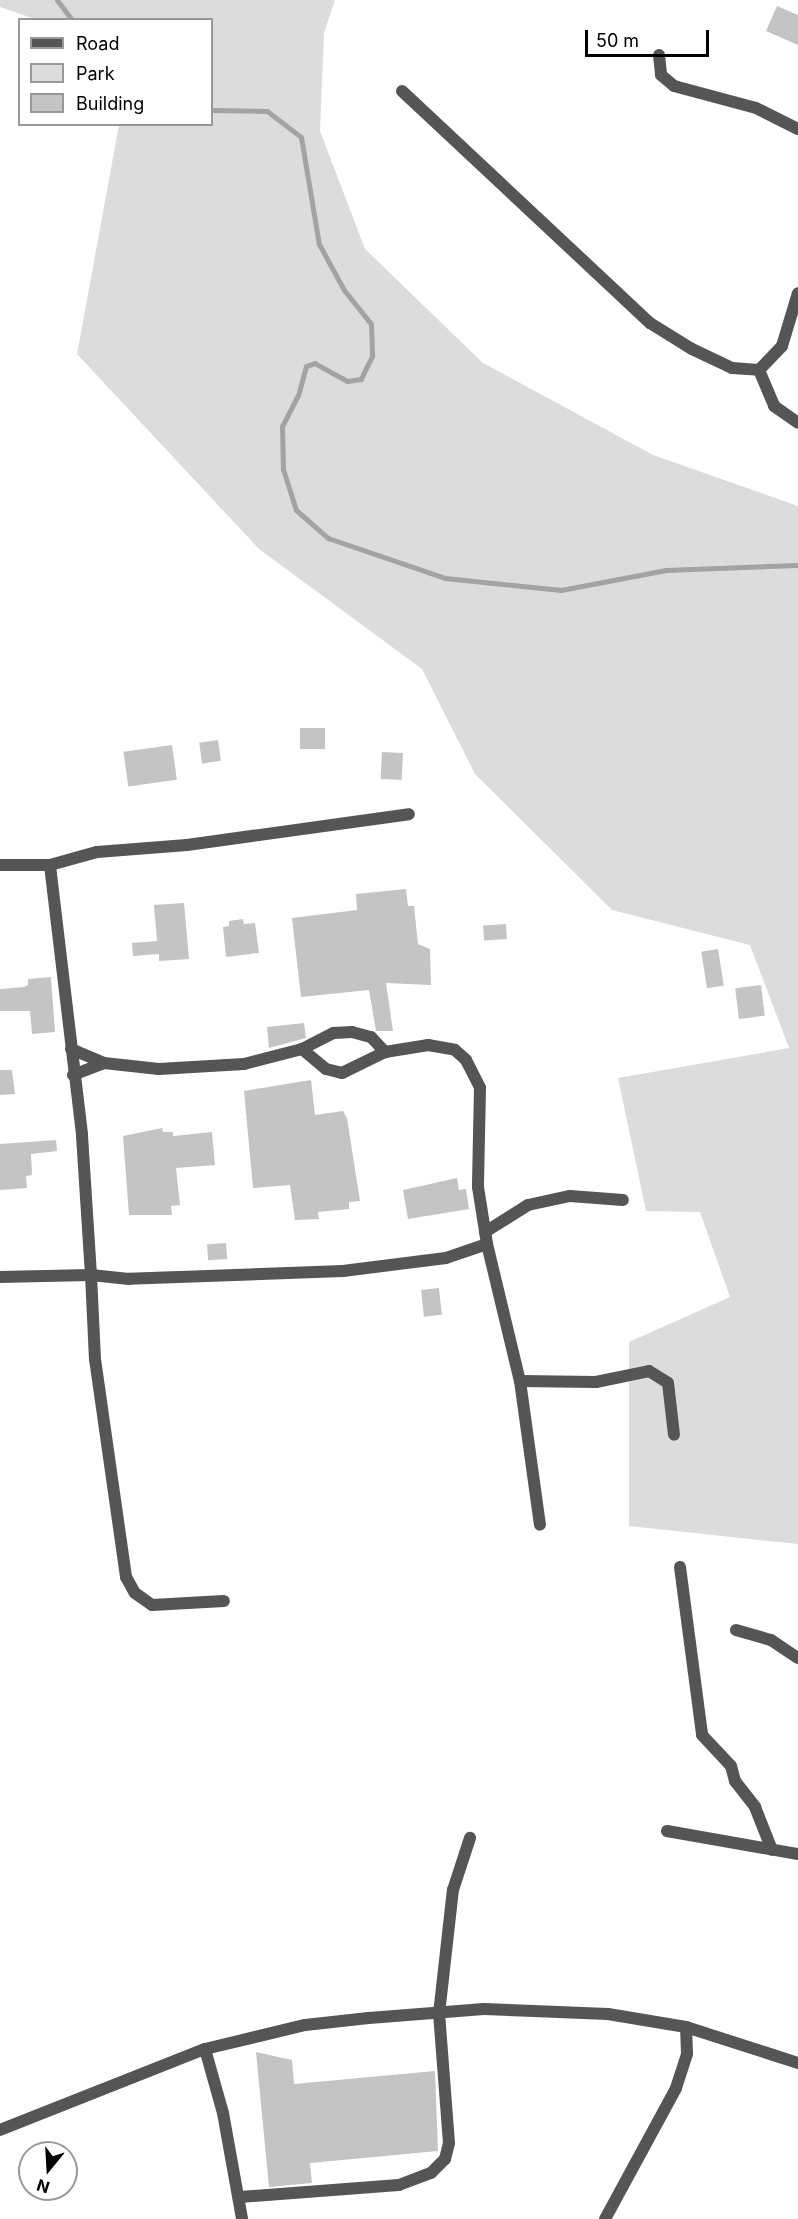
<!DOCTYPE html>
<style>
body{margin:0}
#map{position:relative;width:798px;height:2219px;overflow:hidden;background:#fff;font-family:Inter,sans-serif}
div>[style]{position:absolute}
.green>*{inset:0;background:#dcdcdc}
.stream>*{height:5px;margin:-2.5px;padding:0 2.5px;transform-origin:2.5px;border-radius:2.5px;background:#a3a3a3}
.building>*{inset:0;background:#c4c4c4;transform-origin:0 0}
.minor>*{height:12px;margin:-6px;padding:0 6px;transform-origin:6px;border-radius:6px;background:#555}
span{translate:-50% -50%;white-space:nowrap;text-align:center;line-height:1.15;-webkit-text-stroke:4.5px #fff;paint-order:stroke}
.legend{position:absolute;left:18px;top:18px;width:195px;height:108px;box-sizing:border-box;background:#fff;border:2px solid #999;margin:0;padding:8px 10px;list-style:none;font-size:18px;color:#000}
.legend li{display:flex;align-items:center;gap:12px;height:30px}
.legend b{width:30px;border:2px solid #999}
.north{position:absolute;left:18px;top:2141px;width:60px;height:60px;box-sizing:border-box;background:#fff;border:2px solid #999;border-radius:50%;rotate:198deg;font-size:16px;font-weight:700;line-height:24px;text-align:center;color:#000}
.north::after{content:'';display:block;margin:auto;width:21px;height:27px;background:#000;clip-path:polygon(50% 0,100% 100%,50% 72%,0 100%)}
.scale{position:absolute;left:585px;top:30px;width:124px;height:27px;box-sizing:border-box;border:3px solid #000;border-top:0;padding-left:8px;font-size:18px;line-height:21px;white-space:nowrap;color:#000;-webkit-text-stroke:4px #fff;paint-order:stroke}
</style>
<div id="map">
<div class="green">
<div style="clip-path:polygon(0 0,335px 0,324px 33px,320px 131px,365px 249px,483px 363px,653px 455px,798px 506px,798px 1544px,629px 1526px,629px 1342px,730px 1297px,700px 1212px,646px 1211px,618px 1078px,789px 1048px,750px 945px,612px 910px,475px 774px,422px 669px,259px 549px,77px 354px,119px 125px,212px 124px,212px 20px,35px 19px,0 7px)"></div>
</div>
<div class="stream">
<div style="left:57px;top:0;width:25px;rotate:53deg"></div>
<div style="left:212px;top:110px;width:55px;rotate:1deg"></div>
<div style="left:267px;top:111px;width:43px;rotate:37.4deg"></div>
<div style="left:301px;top:137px;width:109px;rotate:80.5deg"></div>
<div style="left:319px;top:244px;width:52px;rotate:61.5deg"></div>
<div style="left:344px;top:290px;width:43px;rotate:51.5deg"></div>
<div style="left:371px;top:324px;width:32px;rotate:88deg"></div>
<div style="left:372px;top:356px;width:25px;rotate:116deg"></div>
<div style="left:361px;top:379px;width:14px;rotate:172deg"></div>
<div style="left:347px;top:381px;width:37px;rotate:-151deg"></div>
<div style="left:315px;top:363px;width:9px;rotate:162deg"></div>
<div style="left:306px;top:366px;width:30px;rotate:105deg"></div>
<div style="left:298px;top:395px;width:35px;rotate:117deg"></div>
<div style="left:282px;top:426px;width:43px;rotate:88.7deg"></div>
<div style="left:283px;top:469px;width:43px;rotate:72.4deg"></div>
<div style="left:296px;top:510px;width:43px;rotate:41.2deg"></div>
<div style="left:328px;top:538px;width:124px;rotate:18.9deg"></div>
<div style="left:445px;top:578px;width:117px;rotate:5.9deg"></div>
<div style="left:561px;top:590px;width:107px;rotate:-10.8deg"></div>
<div style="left:666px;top:570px;width:132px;rotate:-2.2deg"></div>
</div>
<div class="building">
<div style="clip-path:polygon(777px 6px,798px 15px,798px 45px,766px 31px)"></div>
<div style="left:300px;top:728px;width:25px;height:21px"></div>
<div style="left:218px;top:740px;width:21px;height:19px;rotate:82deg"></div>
<div style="left:172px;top:745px;width:35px;height:49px;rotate:82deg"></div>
<div style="left:382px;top:752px;width:21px;height:27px;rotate:3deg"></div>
<div style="clip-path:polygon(406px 889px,408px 906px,414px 906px,418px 944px,430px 949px,431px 985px,386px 983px,393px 1031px,376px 1031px,369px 990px,301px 997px,292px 918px,357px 910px,356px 894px)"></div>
<div style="clip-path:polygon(184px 903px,189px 959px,159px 961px,159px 954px,133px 956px,132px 943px,157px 941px,154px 905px)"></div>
<div style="clip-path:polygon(243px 919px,244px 924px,255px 923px,259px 953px,226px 957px,223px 927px,229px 926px,229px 921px)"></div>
<div style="left:506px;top:924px;width:15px;height:23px;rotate:86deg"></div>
<div style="left:718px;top:949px;width:37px;height:17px;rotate:81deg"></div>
<div style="clip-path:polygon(51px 977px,55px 1032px,32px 1034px,30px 1011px,0 1011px,0 989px,24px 987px,28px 985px,28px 979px)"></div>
<div style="left:761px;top:985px;width:31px;height:26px;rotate:83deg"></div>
<div style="clip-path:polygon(304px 1023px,306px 1038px,269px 1048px,267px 1027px)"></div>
<div style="clip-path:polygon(0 1070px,12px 1070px,15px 1094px,0 1095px)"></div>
<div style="clip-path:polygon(311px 1080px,315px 1115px,343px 1111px,347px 1118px,360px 1201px,349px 1202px,349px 1209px,318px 1212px,319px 1219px,295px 1220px,290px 1185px,253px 1188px,244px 1091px)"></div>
<div style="clip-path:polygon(162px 1128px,163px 1132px,173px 1132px,173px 1136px,212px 1132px,215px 1165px,176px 1168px,180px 1205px,171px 1206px,172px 1215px,129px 1215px,123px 1136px)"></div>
<div style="clip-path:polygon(56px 1140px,57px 1151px,31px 1154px,32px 1175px,26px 1176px,27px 1188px,0 1190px,0 1144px)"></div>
<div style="clip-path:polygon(457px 1178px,459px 1190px,466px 1189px,469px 1209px,408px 1219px,403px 1190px)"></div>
<div style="left:226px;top:1243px;width:16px;height:19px;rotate:86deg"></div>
<div style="left:439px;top:1288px;width:27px;height:18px;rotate:84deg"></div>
<div style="clip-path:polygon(256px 2052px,292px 2060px,294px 2084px,435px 2071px,438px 2151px,310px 2163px,312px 2183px,269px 2187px)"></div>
</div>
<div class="minor">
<div style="left:659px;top:55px;width:20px;rotate:84deg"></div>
<div style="left:661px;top:75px;width:17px;rotate:40deg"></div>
<div style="left:674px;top:86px;width:85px;rotate:15deg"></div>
<div style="left:756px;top:108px;width:47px;rotate:26.6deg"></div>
<div style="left:402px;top:91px;width:340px;rotate:43.1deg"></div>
<div style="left:650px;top:323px;width:49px;rotate:31.8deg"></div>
<div style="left:692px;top:349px;width:44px;rotate:25.4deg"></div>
<div style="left:732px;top:368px;width:27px;rotate:4deg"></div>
<div style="left:759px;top:370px;width:33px;rotate:-46deg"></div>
<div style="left:782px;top:346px;width:55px;rotate:-73.2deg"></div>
<div style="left:759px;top:370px;width:39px;rotate:67deg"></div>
<div style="left:774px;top:406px;width:29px;rotate:35deg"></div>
<div style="left:0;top:865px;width:50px"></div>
<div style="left:50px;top:865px;width:49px;rotate:-15.5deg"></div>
<div style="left:97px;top:852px;width:90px;rotate:-4.4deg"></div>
<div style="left:187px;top:845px;width:224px;rotate:-7.9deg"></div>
<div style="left:71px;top:1049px;width:36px;rotate:23deg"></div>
<div style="left:104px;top:1063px;width:55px;rotate:6.2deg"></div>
<div style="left:159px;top:1069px;width:85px;rotate:-3.4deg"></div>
<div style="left:244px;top:1064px;width:60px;rotate:-14.5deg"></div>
<div style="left:302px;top:1049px;width:31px;rotate:40deg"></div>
<div style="left:326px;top:1069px;width:16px;rotate:14deg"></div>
<div style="left:342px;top:1073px;width:48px;rotate:-26deg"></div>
<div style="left:385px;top:1052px;width:44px;rotate:-9.2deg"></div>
<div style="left:428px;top:1045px;width:27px;rotate:10deg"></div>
<div style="left:455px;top:1050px;width:15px;rotate:42deg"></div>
<div style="left:466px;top:1060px;width:31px;rotate:63deg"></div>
<div style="left:480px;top:1088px;width:99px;rotate:91.2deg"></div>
<div style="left:478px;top:1187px;width:58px;rotate:81deg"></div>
<div style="left:487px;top:1244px;width:43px;rotate:161.1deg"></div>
<div style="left:446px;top:1258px;width:104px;rotate:172.8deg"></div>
<div style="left:343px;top:1271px;width:214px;rotate:177.9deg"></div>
<div style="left:129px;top:1279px;width:38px;rotate:-174deg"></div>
<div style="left:91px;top:1275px;width:84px;rotate:87.3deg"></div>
<div style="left:95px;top:1359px;width:220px;rotate:81.9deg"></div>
<div style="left:126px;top:1577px;width:18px;rotate:61deg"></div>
<div style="left:135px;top:1593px;width:21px;rotate:35deg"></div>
<div style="left:152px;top:1605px;width:72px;rotate:-3.2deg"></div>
<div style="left:302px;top:1049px;width:36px;rotate:-27deg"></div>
<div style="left:334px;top:1033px;width:18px;rotate:-3deg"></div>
<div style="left:352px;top:1032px;width:20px;rotate:15deg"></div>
<div style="left:371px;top:1037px;width:21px;rotate:47deg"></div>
<div style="left:73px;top:1075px;width:33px;rotate:-21deg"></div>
<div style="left:485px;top:1232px;width:51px;rotate:-32.1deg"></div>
<div style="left:528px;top:1205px;width:43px;rotate:-12.1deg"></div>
<div style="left:570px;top:1196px;width:53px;rotate:4.3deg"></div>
<div style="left:487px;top:1244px;width:141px;rotate:76.5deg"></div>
<div style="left:520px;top:1381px;width:145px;rotate:82.1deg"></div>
<div style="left:0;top:1277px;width:91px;rotate:-1.3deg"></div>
<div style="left:91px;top:1275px;width:141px;rotate:-93.7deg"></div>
<div style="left:82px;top:1134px;width:271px;rotate:-96.8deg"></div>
<div style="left:520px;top:1381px;width:76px;rotate:0.8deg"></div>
<div style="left:596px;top:1382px;width:54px;rotate:-11.7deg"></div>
<div style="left:649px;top:1371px;width:22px;rotate:32deg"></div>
<div style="left:668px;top:1383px;width:52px;rotate:83.4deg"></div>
<div style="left:680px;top:1567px;width:169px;rotate:82.5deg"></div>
<div style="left:702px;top:1735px;width:42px;rotate:46.9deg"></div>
<div style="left:731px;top:1766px;width:16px;rotate:75deg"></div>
<div style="left:735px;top:1781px;width:33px;rotate:52deg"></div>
<div style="left:755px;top:1807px;width:46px;rotate:68.4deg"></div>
<div style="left:736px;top:1630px;width:36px;rotate:16deg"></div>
<div style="left:771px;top:1640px;width:32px;rotate:34deg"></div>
<div style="left:667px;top:1831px;width:133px;rotate:10deg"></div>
<div style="left:205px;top:2049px;width:66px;rotate:74.3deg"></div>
<div style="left:223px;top:2113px;width:108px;rotate:79.8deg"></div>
<div style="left:0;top:2130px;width:220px;rotate:-21.6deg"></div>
<div style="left:205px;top:2049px;width:103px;rotate:-13.5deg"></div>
<div style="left:305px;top:2025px;width:64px;rotate:-6.2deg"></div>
<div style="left:369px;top:2018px;width:115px;rotate:-4.5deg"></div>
<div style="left:484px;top:2009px;width:124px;rotate:2.3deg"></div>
<div style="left:608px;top:2014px;width:79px;rotate:9.5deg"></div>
<div style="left:686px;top:2027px;width:118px;rotate:17.8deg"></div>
<div style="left:240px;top:2197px;width:159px;rotate:-4.3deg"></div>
<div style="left:399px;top:2185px;width:34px;rotate:-21deg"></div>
<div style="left:431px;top:2173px;width:20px;rotate:-45deg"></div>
<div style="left:445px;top:2159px;width:16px;rotate:-76deg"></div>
<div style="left:449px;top:2143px;width:129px;rotate:-94.4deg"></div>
<div style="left:439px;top:2014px;width:125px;rotate:-83.6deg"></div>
<div style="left:453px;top:1890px;width:55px;rotate:-71.9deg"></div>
<div style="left:605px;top:2219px;width:149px;rotate:-61.5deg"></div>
<div style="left:676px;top:2088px;width:36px;rotate:-72deg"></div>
<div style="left:687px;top:2054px;width:27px;rotate:-92deg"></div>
</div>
<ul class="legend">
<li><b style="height:8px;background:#555"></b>Road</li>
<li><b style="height:16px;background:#dcdcdc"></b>Park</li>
<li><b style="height:16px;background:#c4c4c4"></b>Building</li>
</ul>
<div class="north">N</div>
<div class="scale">50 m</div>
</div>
